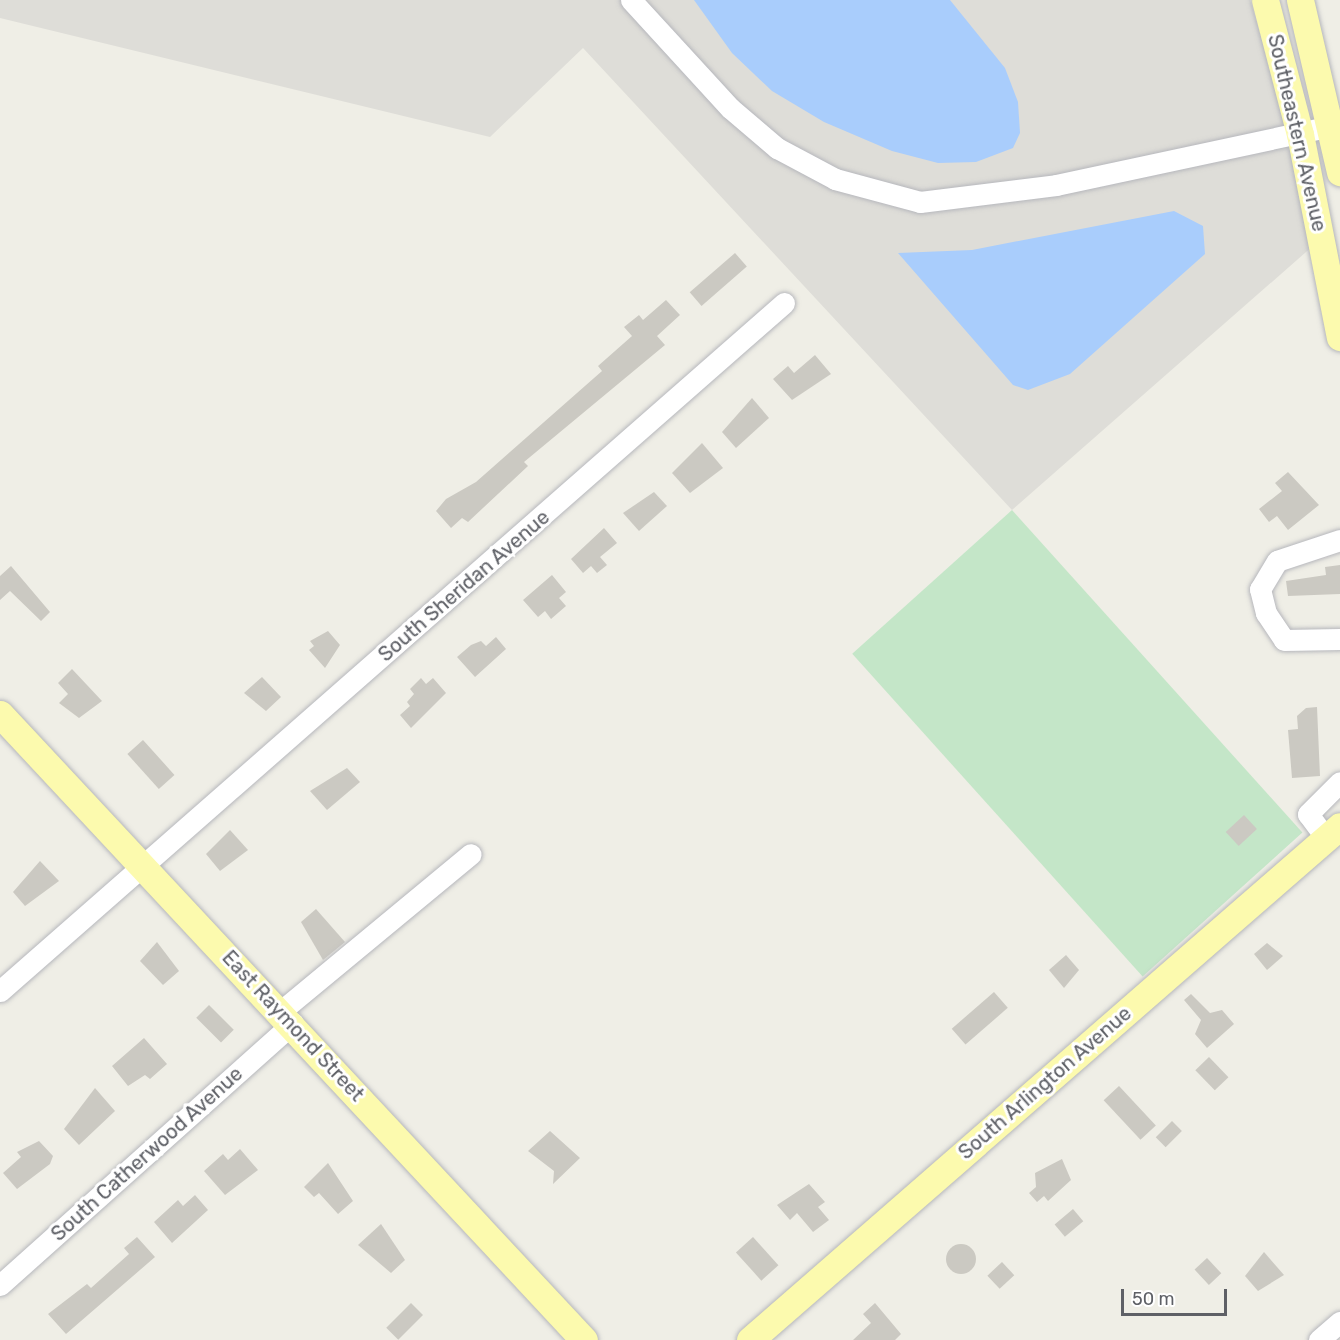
<!DOCTYPE html>
<style>
body{margin:0}
#map{position:relative;width:1340px;height:1340px;overflow:hidden;background:#efeee6;font-family:Rubik,sans-serif}
div>[style]{position:absolute}
.industrial>*{inset:0;background:#deddd8}
.green>*{inset:0;background:#c4e6c8;transform-origin:0 0}
.water>*{inset:0;background:#a9cdfc}
.building>*{inset:0;background:#cbc9c2;transform-origin:0 0}
.round{border-radius:50%}
.roads{filter:drop-shadow(0 0 2px #b6b7bc) drop-shadow(0 0 2px #b6b7bc)}
.minor>*{height:21px;margin:-10.5px;padding:0 10.5px;transform-origin:10.5px;border-radius:10.5px;background:#fff}
.major>*{height:27px;margin:-13.5px;padding:0 13.5px;transform-origin:13.5px;border-radius:13.5px;background:#fcfaae}
span{translate:-50% -50%;white-space:nowrap;text-align:center;line-height:1.15;-webkit-text-stroke:6px #fff;paint-order:stroke}
.street-label{font-size:20px;color:#5e6066}
.scale{position:absolute;left:1121px;top:1289px;width:106px;height:27px;box-sizing:border-box;border:3px solid #5e6066;border-top:0;padding-left:8px;font-size:18px;line-height:21px;white-space:nowrap;color:#5e6066;-webkit-text-stroke:4px #fff;paint-order:stroke}
</style>
<div id="map">
<div class="industrial">
<div style="clip-path:polygon(0 0,1250px 0,1322px 238px,1012px 510px,583px 48px,490px 137px,0 18px)"></div>
</div>
<div class="green">
<div style="left:1012px;top:510px;width:434px;height:215px;rotate:48deg"></div>
</div>
<div class="water">
<div style="clip-path:polygon(694px 0,950px 0,1005px 68px,1018px 102px,1020px 133px,1013px 148px,976px 162px,938px 163px,892px 151px,824px 122px,772px 91px,732px 53px)"></div>
<div style="clip-path:polygon(1174px 211px,1203px 226px,1205px 254px,1070px 374px,1028px 390px,1013px 385px,898px 253px,972px 250px)"></div>
</div>
<div class="building">
<div style="left:735px;top:253px;width:18px;height:60px;rotate:49deg"></div>
<div style="clip-path:polygon(666px 300px,680px 315px,657px 336px,665px 345px,524px 462px,528px 466px,468px 522px,462px 518px,451px 528px,436px 511px,446px 499px,476px 482px,602px 371px,598px 366px,632px 336px,624px 327px,639px 315px,643px 320px)"></div>
<div style="clip-path:polygon(815px 355px,831px 374px,792px 400px,773px 379px,788px 366px,794px 373px)"></div>
<div style="clip-path:polygon(752px 398px,769px 418px,736px 448px,722px 432px)"></div>
<div style="clip-path:polygon(702px 443px,723px 468px,690px 493px,672px 473px)"></div>
<div style="clip-path:polygon(1288px 472px,1319px 505px,1288px 530px,1277px 516px,1269px 522px,1259px 509px,1282px 491px,1275px 483px)"></div>
<div style="clip-path:polygon(654px 492px,667px 506px,639px 531px,623px 513px)"></div>
<div style="clip-path:polygon(604px 528px,617px 543px,600px 557px,607px 565px,597px 573px,591px 566px,583px 573px,571px 559px)"></div>
<div style="clip-path:polygon(1340px 565px,1340px 594px,1288px 596px,1286px 581px,1326px 575px,1325px 567px)"></div>
<div style="clip-path:polygon(11px 566px,50px 612px,41px 621px,10px 591px,0 600px,0 576px)"></div>
<div style="clip-path:polygon(552px 575px,566px 592px,559px 598px,566px 606px,551px 619px,545px 611px,538px 617px,523px 600px)"></div>
<div style="clip-path:polygon(328px 631px,340px 645px,325px 668px,309px 650px,314px 646px,310px 641px)"></div>
<div style="clip-path:polygon(496px 637px,506px 649px,475px 677px,457px 657px,471px 645px,481px 641px,486px 646px)"></div>
<div style="clip-path:polygon(72px 669px,102px 701px,79px 718px,59px 703px,68px 694px,58px 683px)"></div>
<div style="clip-path:polygon(262px 677px,281px 697px,266px 711px,244px 693px)"></div>
<div style="clip-path:polygon(421px 678px,426px 684px,433px 678px,446px 693px,411px 728px,400px 715px,410px 706px,407px 702px,414px 694px,410px 689px)"></div>
<div style="clip-path:polygon(1317px 707px,1320px 776px,1292px 778px,1288px 730px,1298px 729px,1297px 716px,1306px 708px)"></div>
<div style="left:143px;top:740px;width:47px;height:21px;rotate:48deg"></div>
<div style="clip-path:polygon(347px 768px,360px 782px,327px 810px,310px 791px)"></div>
<div style="left:1244px;top:815px;width:19px;height:25px;rotate:47deg"></div>
<div style="clip-path:polygon(230px 830px,248px 850px,220px 871px,206px 854px)"></div>
<div style="clip-path:polygon(40px 861px,59px 881px,25px 906px,13px 892px)"></div>
<div style="clip-path:polygon(316px 909px,345px 942px,323px 960px,301px 922px)"></div>
<div style="clip-path:polygon(157px 942px,179px 971px,163px 985px,140px 961px)"></div>
<div style="clip-path:polygon(1267px 943px,1283px 956px,1267px 970px,1254px 954px)"></div>
<div style="clip-path:polygon(1066px 955px,1079px 970px,1064px 988px,1049px 970px)"></div>
<div style="left:994px;top:992px;width:21px;height:56px;rotate:49deg"></div>
<div style="clip-path:polygon(1191px 994px,1210px 1013px,1222px 1010px,1234px 1024px,1207px 1048px,1195px 1034px,1201px 1020px,1184px 1000px)"></div>
<div style="left:209px;top:1005px;width:35px;height:18px;rotate:45deg"></div>
<div style="clip-path:polygon(144px 1038px,167px 1064px,150px 1079px,145px 1075px,128px 1086px,112px 1066px)"></div>
<div style="left:1209px;top:1057px;width:28px;height:19px;rotate:46deg"></div>
<div style="left:1119px;top:1086px;width:54px;height:21px;rotate:47deg"></div>
<div style="clip-path:polygon(95px 1088px,115px 1111px,79px 1145px,64px 1129px)"></div>
<div style="left:1172px;top:1121px;width:14px;height:23px;rotate:45deg"></div>
<div style="clip-path:polygon(550px 1131px,580px 1158px,553px 1184px,554px 1171px,528px 1151px)"></div>
<div style="clip-path:polygon(39px 1141px,53px 1156px,50px 1164px,17px 1189px,3px 1173px,21px 1157px,17px 1152px)"></div>
<div style="clip-path:polygon(240px 1149px,258px 1170px,225px 1195px,204px 1171px,223px 1154px,228px 1160px)"></div>
<div style="clip-path:polygon(1062px 1159px,1071px 1180px,1048px 1201px,1044px 1196px,1037px 1202px,1029px 1193px,1036px 1187px,1035px 1173px)"></div>
<div style="clip-path:polygon(328px 1163px,353px 1201px,338px 1214px,319px 1193px,314px 1197px,304px 1187px)"></div>
<div style="clip-path:polygon(809px 1184px,825px 1202px,818px 1207px,829px 1220px,813px 1232px,797px 1213px,790px 1220px,777px 1205px)"></div>
<div style="clip-path:polygon(195px 1195px,208px 1210px,172px 1243px,154px 1222px,178px 1200px,183px 1206px)"></div>
<div style="left:1073px;top:1209px;width:16px;height:24px;rotate:50deg"></div>
<div style="clip-path:polygon(381px 1224px,405px 1260px,391px 1273px,358px 1245px)"></div>
<div style="clip-path:polygon(137px 1237px,155px 1257px,66px 1334px,48px 1314px,87px 1284px,91px 1288px,129px 1254px,124px 1248px)"></div>
<div style="left:753px;top:1237px;width:38px;height:23px;rotate:48deg"></div>
<div class="round" style="left:946px;top:1244px;width:30px;height:30px"></div>
<div style="clip-path:polygon(1264px 1252px,1284px 1275px,1258px 1291px,1245px 1276px)"></div>
<div style="left:1207px;top:1258px;width:21px;height:17px;rotate:47deg"></div>
<div style="left:1002px;top:1262px;width:18px;height:20px;rotate:47deg"></div>
<div style="left:411px;top:1303px;width:17px;height:35px;rotate:45deg"></div>
<div style="clip-path:polygon(875px 1303px,901px 1334px,895px 1340px,853px 1340px,871px 1323px,863px 1314px)"></div>
</div>
<div class="roads">
<div class="minor">
<div style="left:631px;top:0;width:147px;rotate:47.5deg"></div>
<div style="left:730px;top:108px;width:62px;rotate:40.4deg"></div>
<div style="left:777px;top:148px;width:66px;rotate:28.1deg"></div>
<div style="left:835px;top:179px;width:88px;rotate:15.1deg"></div>
<div style="left:920px;top:202px;width:137px;rotate:-7.1deg"></div>
<div style="left:1056px;top:185px;width:290px;rotate:-12.1deg"></div>
<div style="left:1340px;top:540px;width:66px;rotate:161.6deg"></div>
<div style="left:1277px;top:561px;width:33px;rotate:121deg"></div>
<div style="left:1260px;top:589px;width:25px;rotate:76deg"></div>
<div style="left:1266px;top:613px;width:32px;rotate:56deg"></div>
<div style="left:1284px;top:640px;width:56px;rotate:-1deg"></div>
<div style="left:1326px;top:838px;width:30px;rotate:-127deg"></div>
<div style="left:1308px;top:814px;width:45px;rotate:-45deg"></div>
<div style="left:0;top:991px;width:1043px;rotate:-41.27deg"></div>
<div style="left:281px;top:1011px;width:246px;rotate:-39.6deg"></div>
<div style="left:0;top:1285px;width:393px;rotate:-41.8deg"></div>
<div style="left:1319px;top:1340px;width:28px;rotate:-41deg"></div>
</div>
<div class="major">
<div style="left:1265px;top:0;width:138px;rotate:75.4deg"></div>
<div style="left:1300px;top:134px;width:207px;rotate:78.9deg"></div>
<div style="left:1300px;top:0;width:177px;rotate:76.9deg"></div>
<div style="left:0;top:714px;width:856px;rotate:46.99deg"></div>
<div style="left:750px;top:1340px;width:782px;rotate:-41.06deg"></div>
</div>
</div>
<div class="street-label">
<span style="left:1297px;top:133px;rotate:77deg">Southeastern Avenue</span>
<span style="left:464px;top:586px;rotate:-41deg">South Sheridan Avenue</span>
<span style="left:293px;top:1026px;rotate:47deg">East Raymond Street</span>
<span style="left:1045px;top:1083px;rotate:-41deg">South Arlington Avenue</span>
<span style="left:147px;top:1154px;rotate:-42deg">South Catherwood Avenue</span>
</div>
<div class="scale">50 m</div>
</div>
